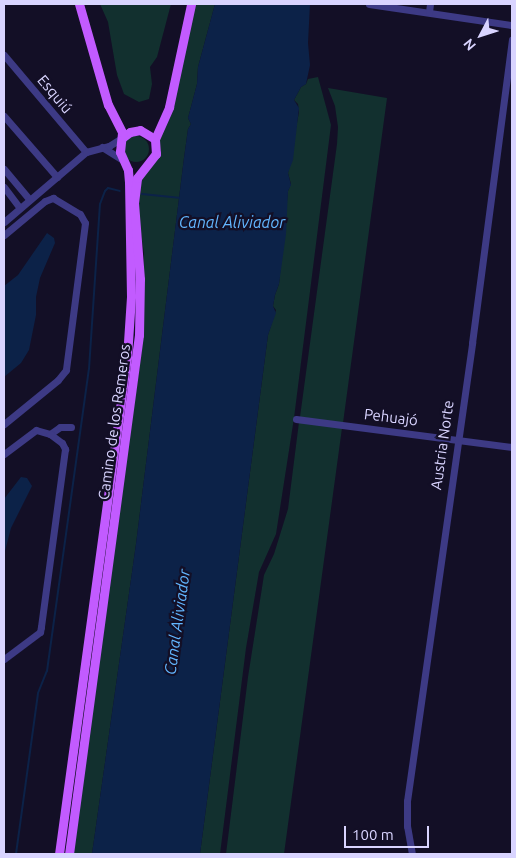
<!DOCTYPE html>
<meta charset="utf-8">
<style>
body{margin:0}
#map{position:relative;width:516px;height:858px;overflow:hidden;background:#130f26;font-family:Ubuntu,sans-serif}
div>[style]{position:absolute}
.green>*{inset:0;background:#12302f}
.round{border-radius:50%}
.water>*{inset:0;background:#0c2248}
.stream>*{height:2px;margin:-1px;padding:0 1px;transform-origin:1px;border-radius:1px;background:#0c2248}
.minor>*{height:7px;margin:-3.5px;padding:0 3.5px;transform-origin:3.5px;border-radius:3.5px;background:#3d3a85}
.major>*{height:9px;margin:-4.5px;padding:0 4.5px;transform-origin:4.5px;border-radius:4.5px;background:#c25bff}
span{translate:-50% -50%;white-space:nowrap;text-align:center;line-height:1.15;-webkit-text-stroke:4.5px #130f26;paint-order:stroke}
.street-label{font-size:15px;color:#d9d4ff}
.water-label{font-size:16px;color:#62b6ff;font-style:italic}
.frame{position:absolute;inset:0;border:5px solid #d9d4ff;pointer-events:none}
.north{position:absolute;left:456px;top:10px;width:50px;height:50px;-webkit-text-stroke:4px #130f26;paint-order:stroke;rotate:230deg;font-size:14px;font-weight:700;line-height:20px;text-align:center;color:#d9d4ff}
.north::after{content:'';display:block;margin:auto;width:18px;height:22px;background:#d9d4ff;clip-path:polygon(50% 0,100% 100%,50% 72%,0 100%)}
.scale{position:absolute;left:344px;top:826px;width:85px;height:22px;box-sizing:border-box;border:2px solid #d9d4ff;border-top:0;padding-left:6px;font-size:15px;line-height:18px;white-space:nowrap;color:#d9d4ff;-webkit-text-stroke:4px #130f26;paint-order:stroke}
</style>
<div id="map">
<div class="green">
<div style="clip-path:polygon(100px 4px,171px 4px,157px 57px,150px 67px,152px 84px,149px 99px,139px 102px,124px 94px,117px 75px,108px 22px)"></div>
<div style="clip-path:polygon(195px 4px,215px 4px,198px 67px,197px 84px,188px 118px,191px 124px,188px 129px,184px 158px,136px 544px,92px 854px,71px 854px,142px 349px,144px 253px,138px 215px,137px 187px,158px 139px)"></div>
<div style="clip-path:polygon(318px 77px,331px 125px,294px 418px,276px 534px,259px 572px,246px 648px,220px 854px,200px 854px,268px 335px,276px 310px,273px 306px,275px 295px,279px 284px,288px 191px,291px 184px,288px 173px,299px 112px,298px 104px,294px 100px,301px 87px,306px 84px,308px 79px)"></div>
<div style="clip-path:polygon(328px 88px,387px 98px,343px 423px,300px 417px,337px 144px,338px 127px,335px 106px)"></div>
<div class="round" style="left:123px;top:136px;width:26px;height:26px"></div>
<div style="clip-path:polygon(299px 422px,342px 428px,284px 854px,226px 854px,248px 677px,264px 575px,274px 554px,288px 509px)"></div>
</div>
<div class="water">
<div style="clip-path:polygon(215px 4px,310px 4px,308px 43px,310px 65px,306px 84px,301px 87px,294px 100px,299px 108px,293px 160px,288px 173px,291px 185px,288px 191px,286px 234px,279px 284px,275px 295px,273px 306px,276px 313px,268px 335px,200px 854px,92px 854px,136px 544px,184px 158px,188px 129px,191px 124px,188px 118px,197px 84px,198px 67px)"></div>
<div style="clip-path:polygon(47px 233px,54px 238px,55px 243px,40px 278px,36px 297px,36px 315px,29px 350px,21px 363px,4px 377px,4px 286px,18px 275px)"></div>
<div style="clip-path:polygon(21px 477px,27px 478px,32px 486px,11px 528px,4px 555px,4px 499px)"></div>
</div>
<div class="stream">
<div style="left:142px;top:194px;width:37px;rotate:6deg"></div>
<div style="left:16px;top:854px;width:162px;rotate:-82.2deg"></div>
<div style="left:38px;top:693px;width:24px;rotate:-68deg"></div>
<div style="left:47px;top:671px;width:305px;rotate:-82.1deg"></div>
<div style="left:89px;top:369px;width:165px;rotate:-86.2deg"></div>
<div style="left:100px;top:204px;width:14px;rotate:-69deg"></div>
<div style="left:105px;top:191px;width:4px;rotate:-45deg"></div>
<div style="left:108px;top:188px;width:12px;rotate:14deg"></div>
</div>
<div class="minor">
<div style="left:369px;top:4px;width:145px;rotate:8.4deg"></div>
<div style="left:429px;top:12px;width:8px;rotate:-83deg"></div>
<div style="left:4px;top:55px;width:127px;rotate:49.8deg"></div>
<div style="left:4px;top:116px;width:81px;rotate:49deg"></div>
<div style="left:102px;top:147px;width:25px;rotate:32deg"></div>
<div style="left:4px;top:169px;width:40px;rotate:50deg"></div>
<div style="left:4px;top:187px;width:26px;rotate:53deg"></div>
<div style="left:4px;top:222px;width:108px;rotate:-40.5deg"></div>
<div style="left:86px;top:152px;width:24px;rotate:-15deg"></div>
<div style="left:109px;top:146px;width:15px;rotate:-32deg"></div>
<div style="left:4px;top:235px;width:53px;rotate:-39.7deg"></div>
<div style="left:45px;top:201px;width:9px;rotate:-21deg"></div>
<div style="left:53px;top:198px;width:31px;rotate:31deg"></div>
<div style="left:80px;top:214px;width:10px;rotate:61deg"></div>
<div style="left:85px;top:223px;width:148px;rotate:97.4deg"></div>
<div style="left:66px;top:370px;width:13px;rotate:129deg"></div>
<div style="left:58px;top:380px;width:70px;rotate:140.8deg"></div>
<div style="left:296px;top:419px;width:218px;rotate:7.4deg"></div>
<div style="left:50px;top:434px;width:12px;rotate:-35deg"></div>
<div style="left:60px;top:427px;width:11px"></div>
<div style="left:4px;top:454px;width:40px;rotate:-37deg"></div>
<div style="left:36px;top:430px;width:15px;rotate:16deg"></div>
<div style="left:50px;top:434px;width:15px;rotate:37deg"></div>
<div style="left:62px;top:443px;width:7px;rotate:63deg"></div>
<div style="left:65px;top:449px;width:180px;rotate:97.7deg"></div>
<div style="left:41px;top:627px;width:5px;rotate:101deg"></div>
<div style="left:40px;top:632px;width:45px;rotate:143.1deg"></div>
<div style="left:412px;top:854px;width:28px;rotate:-100deg"></div>
<div style="left:407px;top:826px;width:25px;rotate:-90deg"></div>
<div style="left:407px;top:801px;width:463px;rotate:-81.9deg"></div>
<div style="left:472px;top:343px;width:306px;rotate:-82.5deg"></div>
</div>
<div class="major">
<div style="left:122px;top:138px;width:10px;rotate:-37deg"></div>
<div style="left:130px;top:132px;width:10px;rotate:-11deg"></div>
<div style="left:140px;top:130px;width:17px;rotate:31deg"></div>
<div style="left:59px;top:854px;width:502px;rotate:-82.21deg"></div>
<div style="left:127px;top:357px;width:61px;rotate:-86.2deg"></div>
<div style="left:131px;top:296px;width:114px;rotate:-91deg"></div>
<div style="left:129px;top:182px;width:12px;rotate:-95deg"></div>
<div style="left:128px;top:170px;width:20px;rotate:-114deg"></div>
<div style="left:120px;top:152px;width:20px;rotate:-84deg"></div>
<div style="left:122px;top:132px;width:30px;rotate:-117deg"></div>
<div style="left:108px;top:105px;width:105px;rotate:-106deg"></div>
<div style="left:69px;top:854px;width:524px;rotate:-82.32deg"></div>
<div style="left:139px;top:335px;width:56px;rotate:-89deg"></div>
<div style="left:140px;top:279px;width:76px;rotate:-94.5deg"></div>
<div style="left:134px;top:203px;width:25px;rotate:-83deg"></div>
<div style="left:137px;top:178px;width:31px;rotate:-52deg"></div>
<div style="left:156px;top:154px;width:15px;rotate:-94deg"></div>
<div style="left:155px;top:139px;width:35px;rotate:-66deg"></div>
<div style="left:169px;top:107px;width:105px;rotate:-77.9deg"></div>
</div>
<div class="street-label">
<span style="left:55px;top:94px;rotate:50deg">Esquiú</span>
<span style="left:391px;top:417px;rotate:7deg">Pehuajó</span>
<span style="left:114px;top:422px;rotate:-82deg">Camino de los Remeros</span>
<span style="left:442px;top:445px;rotate:-82deg">Austria Norte</span>
</div>
<div class="water-label">
<span style="left:232px;top:222px">Canal Aliviador</span>
<span style="left:177px;top:622px;rotate:-82deg">Canal Aliviador</span>
</div>
<div class="frame"></div>
<div class="north">N</div>
<div class="scale">100 m</div>
</div>
